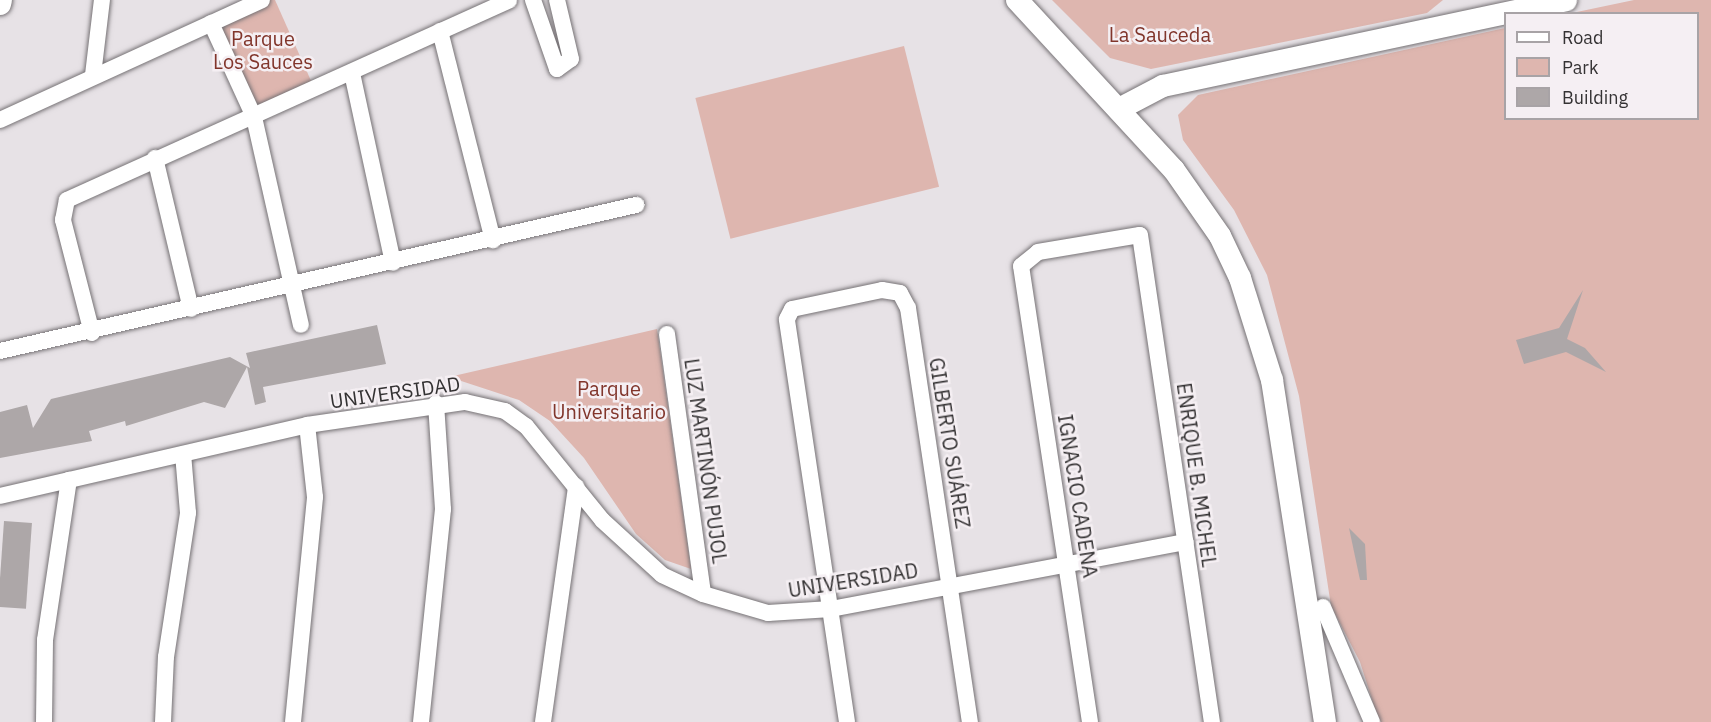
<!DOCTYPE html>
<meta charset="utf-8">
<style>
body{margin:0}
#map{position:relative;width:1711px;height:722px;overflow:hidden;background:#e7e2e6;font-family:"IBM Plex Sans",sans-serif}
div>[style]{position:absolute}
.green>*{inset:0;background:#deb6af;transform-origin:0 0}
.building>*{inset:0;background:#ada7a8;transform-origin:0 0}
.roads{filter:drop-shadow(0 0 2px #767275) drop-shadow(0 0 2px #767275)}
.street>*{height:16px;margin:-8px;padding:0 8px;transform-origin:8px;border-radius:8px;background:#fff}
.secondary>*{height:22px;margin:-11px;padding:0 11px;transform-origin:11px;border-radius:11px;background:#fff}
span{translate:-50% -50%;white-space:nowrap;text-align:center;line-height:1.15;-webkit-text-stroke:5px #f5eff3;paint-order:stroke}
.park-label{font-size:20px;color:#81352b}
.street-label{font-size:20px;color:#343233}
.legend{position:absolute;left:1504px;top:12px;width:195px;height:108px;box-sizing:border-box;background:#f5eff3;border:2px solid #a8a3a6;margin:0;padding:8px 10px;list-style:none;font-size:18px;color:#343233}
.legend li{display:flex;align-items:center;gap:12px;height:30px}
.legend b{width:30px;border:2px solid #a8a3a6}
</style>
<div id="map">
<div class="green">
<div style="clip-path:polygon(267px 0,275px 0,312px 83px,255px 109px,218px 22px)"></div>
<div style="clip-path:polygon(1052px 0,1443px 0,1427px 13px,1151px 69px,1110px 58px)"></div>
<div style="clip-path:polygon(1634px 0,1711px 0,1711px 722px,1379px 722px,1360px 662px,1331px 606px,1299px 396px,1267px 275px,1234px 210px,1183px 140px,1178px 115px,1198px 95px,1505px 28px,1506px 118px,1698px 118px,1698px 14px,1572px 13px)"></div>
<div style="left:904px;top:46px;width:145px;height:215px;rotate:76deg"></div>
<div style="clip-path:polygon(657px 329px,691px 569px,665px 560px,636px 534px,584px 458px,550px 421px,519px 400px,449px 377px)"></div>
</div>
<div class="building">
<div style="clip-path:polygon(1583px 290px,1567px 339px,1585px 348px,1606px 372px,1566px 352px,1524px 364px,1516px 340px,1559px 328px)"></div>
<div style="clip-path:polygon(377px 325px,386px 364px,263px 387px,266px 402px,255px 405px,247px 367px,225px 408px,204px 402px,126px 426px,125px 421px,89px 431px,92px 441px,0 458px,0 412px,27px 405px,33px 428px,51px 399px,230px 357px,250px 368px,246px 353px)"></div>
<div style="left:4px;top:521px;width:28px;height:86px;rotate:4deg"></div>
<div style="clip-path:polygon(1349px 528px,1365px 544px,1367px 580px,1360px 580px)"></div>
</div>
<div class="roads">
<div class="street">
<div style="left:533px;top:0;width:73px;rotate:70.8deg"></div>
<div style="left:557px;top:69px;width:17px;rotate:-36deg"></div>
<div style="left:571px;top:59px;width:61px;rotate:-103.3deg"></div>
<div style="left:211px;top:23px;width:103px;rotate:65.4deg"></div>
<div style="left:254px;top:117px;width:213px;rotate:77.3deg"></div>
<div style="left:440px;top:31px;width:216px;rotate:75.8deg"></div>
<div style="left:352px;top:73px;width:194px;rotate:77.8deg"></div>
<div style="left:93px;top:75px;width:76px;rotate:-83.2deg"></div>
<div style="left:0;top:120px;width:288px;rotate:-24.6deg"></div>
<div style="left:155px;top:158px;width:155px;rotate:76.6deg"></div>
<div style="left:92px;top:333px;width:117px;rotate:-104.4deg"></div>
<div style="left:63px;top:220px;width:20px;rotate:-79deg"></div>
<div style="left:67px;top:200px;width:485px;rotate:-24.3deg"></div>
<div style="left:667px;top:334px;width:262px;rotate:82.1deg"></div>
<div style="left:0;top:351px;width:653px;rotate:-12.93deg"></div>
<div style="left:0;top:496px;width:315px;rotate:-13deg"></div>
<div style="left:307px;top:425px;width:160px;rotate:-8.3deg"></div>
<div style="left:465px;top:402px;width:41px;rotate:12.7deg"></div>
<div style="left:505px;top:411px;width:26px;rotate:36deg"></div>
<div style="left:526px;top:426px;width:121px;rotate:51deg"></div>
<div style="left:602px;top:520px;width:81px;rotate:42.5deg"></div>
<div style="left:662px;top:575px;width:45px;rotate:24.9deg"></div>
<div style="left:703px;top:594px;width:68px;rotate:16.3deg"></div>
<div style="left:768px;top:613px;width:63px;rotate:-3.6deg"></div>
<div style="left:831px;top:609px;width:361px;rotate:-10.7deg"></div>
<div style="left:1323px;top:607px;width:125px;rotate:66.9deg"></div>
<div style="left:44px;top:722px;width:82px;rotate:-89.3deg"></div>
<div style="left:45px;top:640px;width:162px;rotate:-81.5deg"></div>
<div style="left:163px;top:722px;width:65px;rotate:-87.4deg"></div>
<div style="left:166px;top:657px;width:146px;rotate:-81.3deg"></div>
<div style="left:188px;top:513px;width:59px;rotate:-94.8deg"></div>
<div style="left:293px;top:722px;width:226px;rotate:-84.4deg"></div>
<div style="left:315px;top:497px;width:72px;rotate:-96.3deg"></div>
<div style="left:421px;top:722px;width:214px;rotate:-84.1deg"></div>
<div style="left:443px;top:509px;width:106px;rotate:-93.8deg"></div>
<div style="left:543px;top:722px;width:238px;rotate:-82deg"></div>
<div style="left:847px;top:722px;width:407px;rotate:-98.5deg"></div>
<div style="left:787px;top:319px;width:11px;rotate:-63deg"></div>
<div style="left:792px;top:309px;width:92px;rotate:-11.9deg"></div>
<div style="left:882px;top:290px;width:18px;rotate:9deg"></div>
<div style="left:900px;top:293px;width:17px;rotate:62deg"></div>
<div style="left:908px;top:308px;width:419px;rotate:81.5deg"></div>
<div style="left:1090px;top:722px;width:461px;rotate:-98.6deg"></div>
<div style="left:1021px;top:266px;width:22px;rotate:-39deg"></div>
<div style="left:1038px;top:252px;width:103px;rotate:-9.5deg"></div>
<div style="left:1140px;top:235px;width:492px;rotate:81.6deg"></div>
</div>
<div class="secondary">
<div style="left:1017px;top:0;width:231px;rotate:47.3deg"></div>
<div style="left:1174px;top:170px;width:80px;rotate:55.1deg"></div>
<div style="left:1220px;top:236px;width:47px;rotate:64.5deg"></div>
<div style="left:1240px;top:278px;width:107px;rotate:72.6deg"></div>
<div style="left:1272px;top:380px;width:346px;rotate:81.2deg"></div>
<div style="left:0;top:4px;width:4px;rotate:-76deg"></div>
<div style="left:1119px;top:109px;width:50px;rotate:-27.6deg"></div>
<div style="left:1163px;top:86px;width:412px;rotate:-12deg"></div>
</div>
</div>
<div class="park-label">
<span style="left:1160px;top:34px">La Sauceda</span>
<span style="left:263px;top:50px">Parque<br>Los Sauces</span>
<span style="left:609px;top:400px">Parque<br>Universitario</span>
</div>
<div class="street-label">
<span style="left:395px;top:392px;rotate:-8deg">UNIVERSIDAD</span>
<span style="left:950px;top:443px;rotate:81deg">GILBERTO SUÁREZ</span>
<span style="left:706px;top:461px;rotate:82deg">LUZ MARTINÓN PUJOL</span>
<span style="left:1197px;top:475px;rotate:82deg">ENRIQUE B. MICHEL</span>
<span style="left:1078px;top:496px;rotate:81deg">IGNACIO CADENA</span>
<span style="left:853px;top:580px;rotate:-9deg">UNIVERSIDAD</span>
</div>
<ul class="legend">
<li><b style="height:8px;background:#fff"></b>Road</li>
<li><b style="height:16px;background:#deb6af"></b>Park</li>
<li><b style="height:16px;background:#ada7a8"></b>Building</li>
</ul>
</div>
